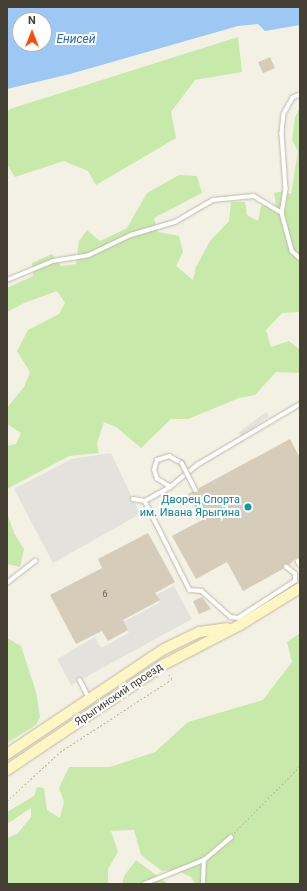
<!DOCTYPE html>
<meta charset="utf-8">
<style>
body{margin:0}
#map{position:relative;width:307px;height:891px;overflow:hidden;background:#f3f0e4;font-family:Roboto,sans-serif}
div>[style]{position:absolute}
.green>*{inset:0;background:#c7eaab}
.parking>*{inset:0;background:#e4e2dd;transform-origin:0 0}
.water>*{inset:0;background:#9dc8f4}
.building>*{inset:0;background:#d5cdb9;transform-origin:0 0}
.path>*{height:1px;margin-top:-0.5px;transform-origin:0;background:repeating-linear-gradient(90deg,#c2b797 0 2px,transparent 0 4px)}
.roads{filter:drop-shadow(0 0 1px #bfb9a7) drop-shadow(0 0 1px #bfb9a7)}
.service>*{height:3.5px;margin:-1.75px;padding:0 1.75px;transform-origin:1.75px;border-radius:1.75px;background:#fff}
.secondary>*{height:10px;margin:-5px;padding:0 5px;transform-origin:5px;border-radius:5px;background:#fff6c3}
.bridges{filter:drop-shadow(0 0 1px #bfb9a7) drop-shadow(0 0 1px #bfb9a7)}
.service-bridge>*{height:3.5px;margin:-1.75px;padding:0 1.75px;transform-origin:1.75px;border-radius:1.75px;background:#fff}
.dots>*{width:11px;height:11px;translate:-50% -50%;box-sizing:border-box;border:2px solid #fff;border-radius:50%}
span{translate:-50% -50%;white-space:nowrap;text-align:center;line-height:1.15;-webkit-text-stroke:4px #fff;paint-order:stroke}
.number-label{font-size:9px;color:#6a6355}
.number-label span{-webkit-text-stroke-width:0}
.culture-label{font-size:11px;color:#0d838f}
.right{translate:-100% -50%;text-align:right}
.street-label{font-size:11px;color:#464034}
.water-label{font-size:12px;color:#286cb7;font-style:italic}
.frame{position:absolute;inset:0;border:8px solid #464034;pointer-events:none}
.north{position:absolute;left:12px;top:12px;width:40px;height:40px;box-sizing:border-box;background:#fff;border:1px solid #b5b3ae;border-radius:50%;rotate:0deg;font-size:11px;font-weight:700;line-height:16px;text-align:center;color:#464034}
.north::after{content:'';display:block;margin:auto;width:14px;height:18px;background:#ff4b10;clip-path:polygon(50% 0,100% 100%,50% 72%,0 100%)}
</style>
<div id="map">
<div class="green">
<div style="clip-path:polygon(238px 37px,242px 72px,195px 80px,171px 112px,176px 138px,96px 185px,88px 171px,64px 161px,15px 177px,8px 166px,7px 112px,10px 109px)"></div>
<div style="clip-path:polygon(300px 108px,300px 312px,282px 313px,266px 330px,271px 347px,289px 341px,300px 350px,300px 373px,276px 372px,255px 395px,239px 398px,188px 419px,171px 419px,141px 448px,116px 427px,104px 422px,97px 443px,99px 453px,69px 456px,7px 489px,7px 446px,16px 444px,21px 433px,7px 424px,7px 408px,24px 387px,30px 372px,17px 351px,28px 330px,59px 314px,65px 303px,57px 291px,24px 303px,7px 312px,7px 288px,33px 276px,32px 263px,52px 254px,61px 266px,76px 264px,79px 241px,87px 230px,100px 241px,127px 228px,147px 193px,179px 175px,197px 176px,202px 193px,154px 218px,158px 232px,179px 236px,183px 252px,176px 266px,193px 280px,196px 267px,210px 241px,229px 221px,231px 202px,245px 202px,247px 215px,258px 221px,261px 206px,276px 205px,274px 193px,283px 191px,291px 194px,298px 151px,292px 140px,295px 117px)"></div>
<div style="clip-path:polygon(7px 513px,14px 533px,24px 549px,20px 567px,7px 564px)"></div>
<div style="clip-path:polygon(300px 633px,300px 884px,195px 884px,191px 877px,176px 870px,162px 871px,141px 855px,134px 830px,111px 831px,118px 852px,108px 869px,108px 884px,7px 884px,7px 838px,17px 834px,31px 817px,31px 808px,7px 824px,7px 812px,34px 796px,37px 787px,44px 788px,47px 810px,60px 818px,64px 802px,59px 788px,69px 767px,110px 767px,155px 752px,188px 722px,263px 700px,292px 662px,287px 642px)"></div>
<div style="clip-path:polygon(7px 638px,21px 646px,36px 692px,40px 717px,36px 725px,7px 743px)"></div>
<div style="clip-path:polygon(136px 860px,168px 884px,122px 884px,124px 876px)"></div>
</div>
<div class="parking">
<div style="left:266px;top:412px;width:5px;height:34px;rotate:53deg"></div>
<div style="clip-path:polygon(111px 453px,140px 514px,53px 563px,14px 489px,72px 459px)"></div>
<div style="clip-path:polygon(174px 586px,192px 619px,71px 685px,57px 659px,95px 637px,101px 648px,129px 633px,123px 622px,159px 603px,156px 595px)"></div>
</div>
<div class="water">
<div style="clip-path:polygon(evenodd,7px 7px,300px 7px,300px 25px,265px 31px,258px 24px,238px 26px,70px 74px,7px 89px,7px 7px,20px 20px,44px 20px,44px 44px,20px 44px,20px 20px)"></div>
</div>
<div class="building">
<div style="left:270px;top:57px;width:12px;height:13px;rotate:66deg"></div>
<div style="clip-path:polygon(290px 439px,300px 458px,300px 558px,296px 558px,289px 565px,284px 564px,283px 569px,243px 591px,227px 562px,196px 579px,172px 536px,202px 520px,188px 494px,193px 491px,198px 493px,199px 488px)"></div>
<div style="clip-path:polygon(148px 533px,175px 582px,155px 593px,160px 600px,123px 620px,128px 630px,108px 641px,102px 631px,76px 644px,50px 595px,102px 568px,98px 559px)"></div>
<div style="clip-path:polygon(202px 597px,211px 609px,199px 614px,193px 601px)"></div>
</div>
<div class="path">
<div style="left:7px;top:801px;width:72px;rotate:-42.8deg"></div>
<div style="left:60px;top:752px;width:134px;rotate:-33.1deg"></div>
<div style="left:172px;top:679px;width:7px;rotate:-124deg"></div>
<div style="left:234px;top:833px;width:94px;rotate:-45.4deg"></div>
</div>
<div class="roads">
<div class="service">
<div style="left:300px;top:95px;width:8px;rotate:157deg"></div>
<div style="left:293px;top:98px;width:18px;rotate:119deg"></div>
<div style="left:284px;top:114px;width:20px;rotate:96deg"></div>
<div style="left:282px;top:134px;width:55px;rotate:85.8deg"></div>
<div style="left:286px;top:189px;width:24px;rotate:99deg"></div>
<div style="left:282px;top:213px;width:39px;rotate:75deg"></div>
<div style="left:292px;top:251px;width:11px;rotate:41deg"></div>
<div style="left:7px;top:280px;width:50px;rotate:-22.4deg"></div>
<div style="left:53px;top:261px;width:36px;rotate:-9deg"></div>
<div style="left:89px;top:255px;width:47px;rotate:-25.5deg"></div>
<div style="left:131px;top:235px;width:46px;rotate:-16.5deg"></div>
<div style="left:175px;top:222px;width:44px;rotate:-30.1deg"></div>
<div style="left:213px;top:200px;width:41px;rotate:-5.6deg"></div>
<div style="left:254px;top:196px;width:33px;rotate:31deg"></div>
<div style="left:170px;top:487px;width:15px;rotate:-148deg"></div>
<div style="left:157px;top:479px;width:9px;rotate:-108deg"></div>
<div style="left:154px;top:470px;width:10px;rotate:-73deg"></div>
<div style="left:157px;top:460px;width:13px;rotate:-18deg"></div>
<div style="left:169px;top:456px;width:15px;rotate:28deg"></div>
<div style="left:133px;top:499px;width:12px;rotate:9deg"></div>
<div style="left:145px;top:501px;width:29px;rotate:-29deg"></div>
<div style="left:170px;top:487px;width:35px;rotate:-39deg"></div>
<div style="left:197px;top:465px;width:120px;rotate:-30.6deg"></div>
<div style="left:145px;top:501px;width:100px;rotate:63.2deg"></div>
<div style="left:190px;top:590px;width:12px;rotate:5deg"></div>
<div style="left:202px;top:591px;width:39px;rotate:42deg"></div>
<div style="left:231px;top:617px;width:7px;rotate:8deg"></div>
<div style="left:238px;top:618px;width:68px;rotate:-33deg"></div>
<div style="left:295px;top:581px;width:7px;rotate:-90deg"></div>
<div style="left:295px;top:574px;width:11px;rotate:-142deg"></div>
<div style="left:298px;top:561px;width:4px;rotate:63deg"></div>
<div style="left:7px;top:583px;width:36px;rotate:-38deg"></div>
<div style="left:80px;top:680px;width:20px;rotate:63deg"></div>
<div style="left:144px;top:884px;width:65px;rotate:-21.8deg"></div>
<div style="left:204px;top:860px;width:35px;rotate:-40deg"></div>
<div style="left:203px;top:884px;width:24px;rotate:-88deg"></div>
</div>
<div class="secondary">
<div style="left:7px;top:754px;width:189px;rotate:-33.8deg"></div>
<div style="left:164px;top:649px;width:39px;rotate:-26deg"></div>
<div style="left:199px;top:632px;width:28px;rotate:-8deg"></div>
<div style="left:7px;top:770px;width:188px;rotate:-33.9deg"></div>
<div style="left:163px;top:665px;width:87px;rotate:-27.5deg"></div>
<div style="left:240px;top:625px;width:70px;rotate:-31.7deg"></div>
</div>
</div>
<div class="bridges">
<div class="service-bridge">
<div style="left:182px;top:463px;width:30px;rotate:63deg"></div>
</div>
</div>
<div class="dots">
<div style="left:248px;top:507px;background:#0f9aa8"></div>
</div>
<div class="number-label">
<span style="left:105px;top:594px">6</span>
</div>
<div class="culture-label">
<span class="right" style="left:240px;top:507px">Дворец Спорта<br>им. Ивана Ярыгина</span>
</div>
<div class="street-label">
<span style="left:119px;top:695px;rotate:-34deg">Ярыгинский проезд</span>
</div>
<div class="water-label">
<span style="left:76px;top:40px">Енисей</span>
</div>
<div class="frame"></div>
<div class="north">N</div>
</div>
